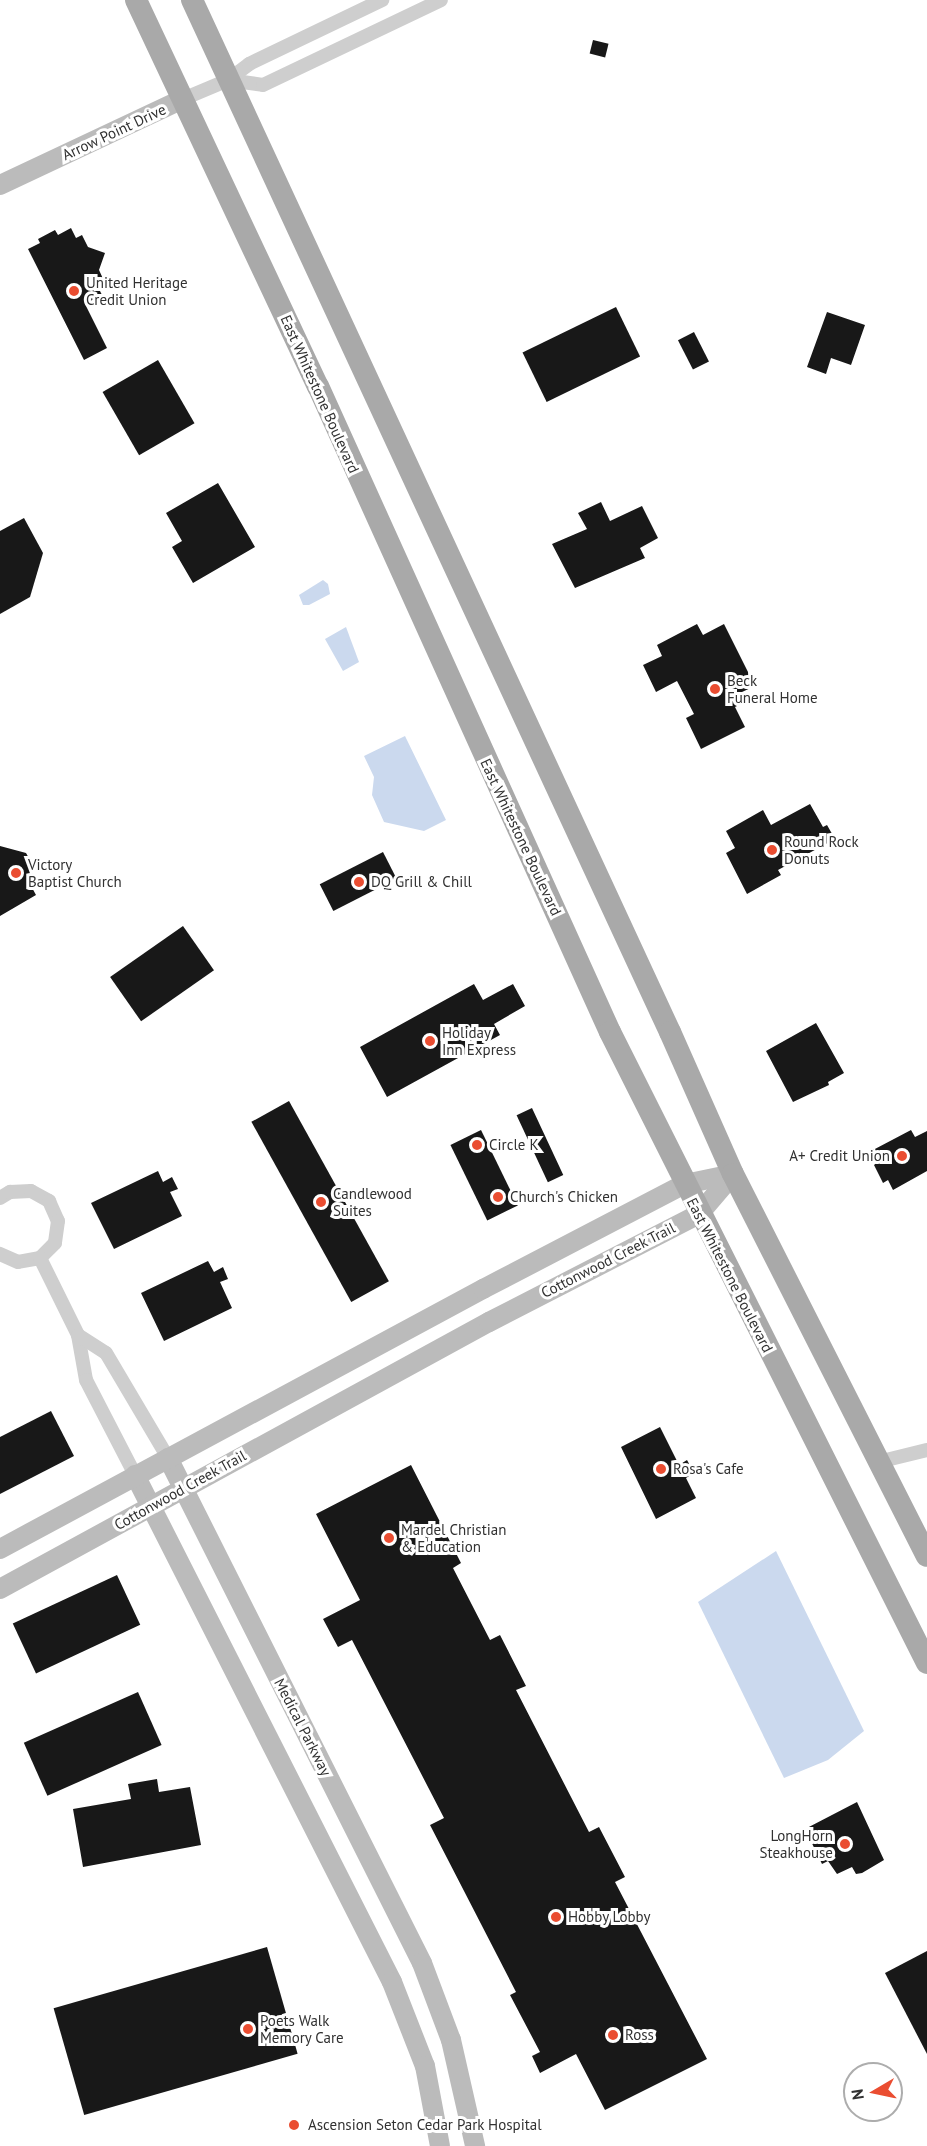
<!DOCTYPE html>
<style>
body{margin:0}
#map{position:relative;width:927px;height:2146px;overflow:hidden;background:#fff;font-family:"PT Sans",sans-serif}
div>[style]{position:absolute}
.water>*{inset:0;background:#cbd9ee}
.building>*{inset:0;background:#181818;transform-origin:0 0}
.street>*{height:14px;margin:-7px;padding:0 7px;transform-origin:7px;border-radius:7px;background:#cecece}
.secondary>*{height:20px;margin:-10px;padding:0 10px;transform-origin:10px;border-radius:10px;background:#bbb}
.primary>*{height:22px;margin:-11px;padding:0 11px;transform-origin:11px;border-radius:11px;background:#a9a9a9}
.dots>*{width:16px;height:16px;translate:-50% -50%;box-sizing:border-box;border:3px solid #fff;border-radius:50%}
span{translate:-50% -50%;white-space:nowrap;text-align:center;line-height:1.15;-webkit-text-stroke:6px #fff;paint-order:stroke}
.street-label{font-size:15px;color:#313131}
.poi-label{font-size:15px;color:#313131}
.left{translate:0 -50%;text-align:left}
.right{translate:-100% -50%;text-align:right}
.north{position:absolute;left:843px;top:2062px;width:60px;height:60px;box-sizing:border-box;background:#fff;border:2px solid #adadad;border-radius:50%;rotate:261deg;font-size:16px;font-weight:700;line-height:24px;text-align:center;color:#313131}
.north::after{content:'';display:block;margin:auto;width:21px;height:27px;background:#ea4d31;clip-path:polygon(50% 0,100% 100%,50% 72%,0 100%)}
</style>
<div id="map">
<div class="water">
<div style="clip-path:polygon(323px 580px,328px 584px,330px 594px,309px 605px,303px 605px,299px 595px)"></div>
<div style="clip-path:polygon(346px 627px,359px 662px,343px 671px,325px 639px)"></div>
<div style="clip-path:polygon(405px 736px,446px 820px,424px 831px,384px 822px,372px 795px,374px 777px,364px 756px)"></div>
<div style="clip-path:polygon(776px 1551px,864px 1731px,828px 1760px,784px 1778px,698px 1602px)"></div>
</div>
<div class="building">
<div style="left:593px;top:40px;width:16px;height:14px;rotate:14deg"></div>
<div style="clip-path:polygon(71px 228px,76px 238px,82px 235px,88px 247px,105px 253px,99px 270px,105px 283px,98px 287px,102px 295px,85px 304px,107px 348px,84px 360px,28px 249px,40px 243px,38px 239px,55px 230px,58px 235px)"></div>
<div style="left:616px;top:307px;width:55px;height:104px;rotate:64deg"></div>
<div style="clip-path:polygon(827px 312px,865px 325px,851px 365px,831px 358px,826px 374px,807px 367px)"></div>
<div style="left:694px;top:332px;width:33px;height:18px;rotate:63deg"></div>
<div style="left:158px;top:360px;width:73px;height:64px;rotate:60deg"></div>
<div style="clip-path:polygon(218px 483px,255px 547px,193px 583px,172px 547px,182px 541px,166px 513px)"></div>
<div style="clip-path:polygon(601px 502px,610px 521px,642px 506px,658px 538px,640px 548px,645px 558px,575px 588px,552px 544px,587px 529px,578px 513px)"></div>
<div style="clip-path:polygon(24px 518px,43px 553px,30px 597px,0 614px,0 531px)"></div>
<div style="clip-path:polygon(697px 624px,703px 635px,724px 624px,755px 686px,742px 692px,747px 701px,735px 707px,745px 727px,701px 749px,686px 718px,694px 714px,677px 681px,656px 692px,643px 665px,662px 656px,657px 645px)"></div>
<div style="clip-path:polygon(810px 804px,823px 827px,827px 825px,835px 839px,778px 870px,781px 875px,747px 894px,726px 853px,735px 848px,726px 831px,763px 810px,771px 825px)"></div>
<div style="clip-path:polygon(0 846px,26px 853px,34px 867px,30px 884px,36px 895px,0 916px)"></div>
<div style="left:383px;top:852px;width:30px;height:71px;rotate:63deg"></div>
<div style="left:183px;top:926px;width:54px;height:89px;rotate:55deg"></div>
<div style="clip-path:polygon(474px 984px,483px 1000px,513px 984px,525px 1006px,494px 1024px,500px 1035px,387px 1097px,360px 1047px)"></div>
<div style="clip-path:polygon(816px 1023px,844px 1073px,828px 1082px,829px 1085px,793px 1102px,766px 1051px)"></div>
<div style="left:289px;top:1101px;width:206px;height:43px;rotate:61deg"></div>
<div style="left:532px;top:1108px;width:74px;height:17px;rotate:65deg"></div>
<div style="left:481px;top:1130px;width:84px;height:34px;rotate:64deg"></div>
<div style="clip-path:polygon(911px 1130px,915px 1137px,927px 1131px,927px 1171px,893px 1190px,888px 1180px,883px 1183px,874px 1165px,879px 1161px,873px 1150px)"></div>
<div style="clip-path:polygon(158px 1171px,163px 1182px,172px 1177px,178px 1189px,170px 1192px,182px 1216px,114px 1249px,91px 1203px)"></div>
<div style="clip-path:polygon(208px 1261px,214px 1272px,223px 1267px,228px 1279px,220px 1282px,232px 1308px,164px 1341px,141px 1293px)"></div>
<div style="clip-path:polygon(51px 1411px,74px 1456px,0 1494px,0 1437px)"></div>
<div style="clip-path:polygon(660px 1427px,679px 1465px,687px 1460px,694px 1473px,686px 1478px,696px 1498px,656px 1519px,621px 1447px)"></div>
<div style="clip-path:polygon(411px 1465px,461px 1563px,453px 1568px,490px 1640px,500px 1635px,526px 1686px,516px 1690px,589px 1832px,599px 1827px,625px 1877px,615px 1882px,707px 2059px,605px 2110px,576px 2054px,540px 2073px,532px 2056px,540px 2052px,510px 1995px,516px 1992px,430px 1825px,444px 1818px,352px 1640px,338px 1647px,323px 1619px,360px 1600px,316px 1514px)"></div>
<div style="left:117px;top:1575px;width:55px;height:115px;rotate:65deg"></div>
<div style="left:138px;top:1692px;width:58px;height:125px;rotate:66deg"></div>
<div style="clip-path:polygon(157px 1779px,159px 1792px,190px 1787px,201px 1845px,83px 1867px,73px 1809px,131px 1799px,128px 1784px)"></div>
<div style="clip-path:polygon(857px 1802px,884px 1860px,862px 1873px,856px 1874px,852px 1867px,837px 1874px,828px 1861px,822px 1864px,805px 1829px)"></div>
<div style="left:267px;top:1947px;width:111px;height:222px;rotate:74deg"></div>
<div style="clip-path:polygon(927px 1951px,927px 2054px,885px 1973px)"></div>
</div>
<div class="street">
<div style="left:228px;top:80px;width:35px;rotate:8deg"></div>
<div style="left:263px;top:85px;width:197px;rotate:-25.5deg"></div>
<div style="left:183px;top:99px;width:49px;rotate:-22.9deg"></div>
<div style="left:228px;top:80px;width:26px;rotate:-37deg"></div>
<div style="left:249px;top:64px;width:148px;rotate:-25.7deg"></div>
<div style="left:0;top:1198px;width:12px;rotate:-31deg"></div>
<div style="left:10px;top:1192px;width:21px;rotate:-3deg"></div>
<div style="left:31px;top:1191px;width:21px;rotate:29deg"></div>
<div style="left:49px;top:1201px;width:22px;rotate:66deg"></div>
<div style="left:58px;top:1221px;width:22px;rotate:98deg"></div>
<div style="left:55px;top:1243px;width:21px;rotate:135deg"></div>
<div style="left:40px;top:1258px;width:22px;rotate:170deg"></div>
<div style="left:18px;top:1262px;width:20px;rotate:-156deg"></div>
<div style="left:40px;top:1258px;width:86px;rotate:63.7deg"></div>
<div style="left:78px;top:1335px;width:46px;rotate:79.9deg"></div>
<div style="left:86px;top:1380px;width:107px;rotate:62.7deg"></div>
<div style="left:78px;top:1335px;width:33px;rotate:33deg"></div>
<div style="left:106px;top:1353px;width:122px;rotate:59.4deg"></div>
<div style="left:878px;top:1462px;width:50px;rotate:-13.8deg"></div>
</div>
<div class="secondary">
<div style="left:0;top:185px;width:202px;rotate:-25.2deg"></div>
<div style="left:168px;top:1458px;width:565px;rotate:63.3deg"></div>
<div style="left:422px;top:1963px;width:82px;rotate:69.4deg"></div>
<div style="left:451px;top:2040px;width:109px;rotate:77.2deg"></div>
<div style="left:135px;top:1475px;width:568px;rotate:63.12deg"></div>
<div style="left:392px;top:1982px;width:90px;rotate:68.6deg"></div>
<div style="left:425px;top:2066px;width:81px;rotate:79.4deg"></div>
<div style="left:0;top:1549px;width:549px;rotate:-28.29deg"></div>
<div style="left:483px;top:1289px;width:228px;rotate:-27.5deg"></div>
<div style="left:685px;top:1184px;width:49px;rotate:-11.8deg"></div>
<div style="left:0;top:1589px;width:557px;rotate:-28.64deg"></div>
<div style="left:489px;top:1322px;width:236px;rotate:-27.2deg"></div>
<div style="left:699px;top:1214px;width:52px;rotate:-49.6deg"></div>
</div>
<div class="primary">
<div style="left:136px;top:0;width:427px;rotate:64.8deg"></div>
<div style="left:318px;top:386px;width:709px;rotate:65.68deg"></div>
<div style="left:610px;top:1032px;width:706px;rotate:63.33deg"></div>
<div style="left:192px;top:0;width:1137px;rotate:65.15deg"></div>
<div style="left:670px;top:1032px;width:155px;rotate:66.1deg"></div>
<div style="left:733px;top:1174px;width:428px;rotate:63.1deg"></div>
</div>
<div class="dots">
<div style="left:74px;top:291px;background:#ea4d31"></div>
<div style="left:715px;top:689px;background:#ea4d31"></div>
<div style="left:772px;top:850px;background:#ea4d31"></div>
<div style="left:16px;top:873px;background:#ea4d31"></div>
<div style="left:359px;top:882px;background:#ea4d31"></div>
<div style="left:430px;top:1041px;background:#ea4d31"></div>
<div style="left:477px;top:1145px;background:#ea4d31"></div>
<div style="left:902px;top:1156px;background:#ea4d31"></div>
<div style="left:498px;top:1197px;background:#ea4d31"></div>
<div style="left:321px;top:1202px;background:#ea4d31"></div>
<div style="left:661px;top:1469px;background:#ea4d31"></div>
<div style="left:389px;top:1538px;background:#ea4d31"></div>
<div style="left:845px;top:1844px;background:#ea4d31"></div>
<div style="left:556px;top:1917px;background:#ea4d31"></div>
<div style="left:248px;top:2029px;background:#ea4d31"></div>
<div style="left:613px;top:2035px;background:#ea4d31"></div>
<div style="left:294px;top:2125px;background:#ea4d31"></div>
</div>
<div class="street-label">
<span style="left:114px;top:132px;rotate:-25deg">Arrow Point Drive</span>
<span style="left:320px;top:394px;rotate:66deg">East Whitestone Boulevard</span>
<span style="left:521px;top:837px;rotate:65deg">East Whitestone Boulevard</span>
<span style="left:608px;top:1260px;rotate:-27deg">Cottonwood Creek Trail</span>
<span style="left:730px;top:1275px;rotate:63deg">East Whitestone Boulevard</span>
<span style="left:180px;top:1490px;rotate:-29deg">Cottonwood Creek Trail</span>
<span style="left:303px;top:1727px;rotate:63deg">Medical Parkway</span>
</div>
<div class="poi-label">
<span class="left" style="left:86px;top:291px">United Heritage<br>Credit Union</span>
<span class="left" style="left:727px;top:689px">Beck<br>Funeral Home</span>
<span class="left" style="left:784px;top:850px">Round Rock<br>Donuts</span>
<span class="left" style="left:28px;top:873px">Victory<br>Baptist Church</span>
<span class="left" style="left:371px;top:882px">DQ Grill &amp; Chill</span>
<span class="left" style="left:442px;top:1041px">Holiday<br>Inn Express</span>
<span class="left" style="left:489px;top:1145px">Circle K</span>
<span class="right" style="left:890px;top:1156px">A+ Credit Union</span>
<span class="left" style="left:333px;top:1202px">Candlewood<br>Suites</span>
<span class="left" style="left:510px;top:1197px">Church's Chicken</span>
<span class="left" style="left:673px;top:1469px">Rosa's Cafe</span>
<span class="left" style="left:401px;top:1538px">Mardel Christian<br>&amp; Education</span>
<span class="right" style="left:833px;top:1844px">LongHorn<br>Steakhouse</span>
<span class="left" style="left:568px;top:1917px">Hobby Lobby</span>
<span class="left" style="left:260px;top:2029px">Poets Walk<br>Memory Care</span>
<span class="left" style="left:625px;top:2035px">Ross</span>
<span class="left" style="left:308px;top:2125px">Ascension Seton Cedar Park Hospital</span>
</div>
<div class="north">N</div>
</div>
